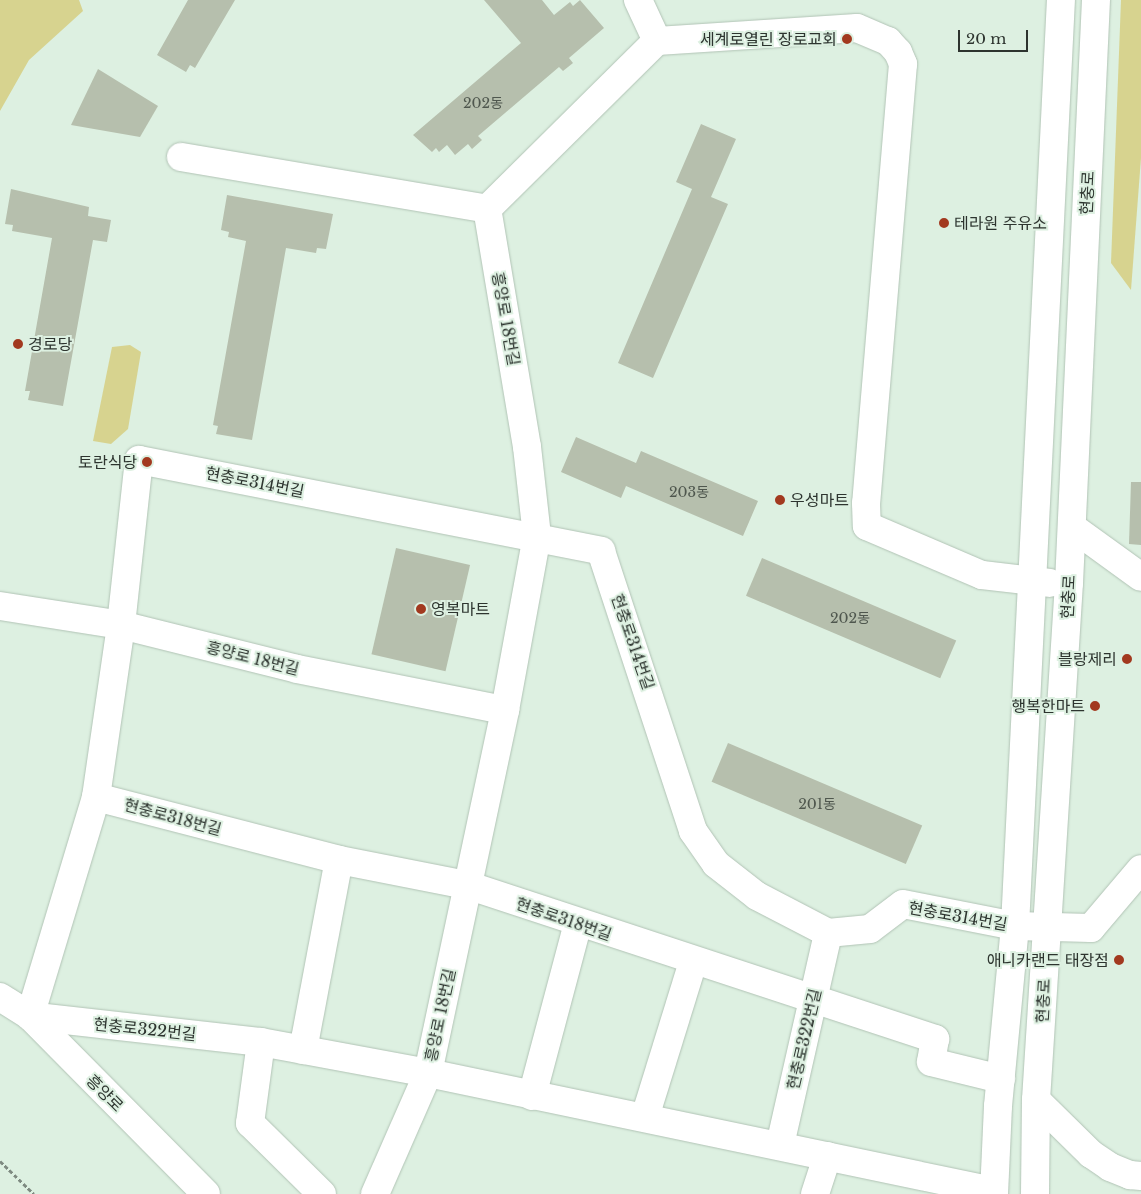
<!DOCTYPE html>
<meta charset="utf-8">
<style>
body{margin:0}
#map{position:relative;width:1141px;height:1194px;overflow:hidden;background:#ddf0e1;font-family:"Libre Baskerville","Noto Sans KR",serif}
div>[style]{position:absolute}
.green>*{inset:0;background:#d7d38f}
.building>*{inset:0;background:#b6bfad;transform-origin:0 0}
.path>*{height:3px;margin-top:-1.5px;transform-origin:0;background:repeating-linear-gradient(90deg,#7e8a81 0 4px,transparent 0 6.5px)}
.roads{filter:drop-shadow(0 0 1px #b1c3b5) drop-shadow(0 0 1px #b1c3b5)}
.minor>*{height:28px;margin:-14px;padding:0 14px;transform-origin:14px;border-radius:14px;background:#fff}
.dots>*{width:14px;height:14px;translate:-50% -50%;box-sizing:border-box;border:2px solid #ddf0e1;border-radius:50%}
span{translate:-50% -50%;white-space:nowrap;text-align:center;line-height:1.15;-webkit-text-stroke:4px #ddf0e1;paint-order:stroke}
.number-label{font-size:14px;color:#4f574e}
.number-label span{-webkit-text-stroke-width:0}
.poi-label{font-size:16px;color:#2d342f}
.right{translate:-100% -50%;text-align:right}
.left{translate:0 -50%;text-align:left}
.street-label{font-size:16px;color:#2d342f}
.scale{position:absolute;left:958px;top:30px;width:70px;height:22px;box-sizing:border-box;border:2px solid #2d342f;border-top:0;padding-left:6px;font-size:15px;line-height:18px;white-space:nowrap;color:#2d342f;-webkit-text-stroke:4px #ddf0e1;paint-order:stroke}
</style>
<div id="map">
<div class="green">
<div style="clip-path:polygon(0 0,79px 0,83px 11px,29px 60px,0 111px)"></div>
<div style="clip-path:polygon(1121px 0,1141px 0,1141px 158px,1131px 290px,1111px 263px)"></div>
<div style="clip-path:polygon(130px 345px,141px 352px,128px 429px,111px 444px,93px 441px,112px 347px)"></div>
</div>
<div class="building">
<div style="clip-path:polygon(188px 0,235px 0,195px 68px,190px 65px,186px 72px,157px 55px)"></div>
<div style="clip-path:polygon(484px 0,542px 0,554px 15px,570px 2px,573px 6px,580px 0,604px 28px,569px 58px,573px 63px,563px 71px,559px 67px,478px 136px,482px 140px,472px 149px,468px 144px,455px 155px,447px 145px,439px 152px,436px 148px,432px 152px,413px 135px,521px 43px)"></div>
<div style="clip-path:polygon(98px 69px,158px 106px,140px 137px,71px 125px)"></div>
<div style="clip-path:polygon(701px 124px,736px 139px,711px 197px,728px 204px,653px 378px,618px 363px,692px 189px,676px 182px)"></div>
<div style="clip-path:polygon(11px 189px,89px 207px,88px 216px,111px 220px,107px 242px,93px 240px,63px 406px,28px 400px,30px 391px,25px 391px,52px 238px,12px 231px,13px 225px,5px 224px)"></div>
<div style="clip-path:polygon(227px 195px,333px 214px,326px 249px,317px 248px,316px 253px,286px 248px,252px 440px,216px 434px,218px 426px,213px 425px,246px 241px,228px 237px,229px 232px,221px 230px)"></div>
<div style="clip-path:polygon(576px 437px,636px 463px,641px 451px,758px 501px,743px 536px,626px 486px,621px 498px,561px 472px)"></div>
<div style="clip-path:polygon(1131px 482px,1141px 482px,1141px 545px,1129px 544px)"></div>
<div style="left:396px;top:548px;width:76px;height:109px;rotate:13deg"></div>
<div style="left:762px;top:558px;width:211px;height:41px;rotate:23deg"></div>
<div style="left:728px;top:743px;width:211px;height:42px;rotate:23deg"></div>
</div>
<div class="path">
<div style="left:0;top:1161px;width:47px;rotate:44.1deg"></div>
</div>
<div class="roads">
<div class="minor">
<div style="left:638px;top:0;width:45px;rotate:65.1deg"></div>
<div style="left:657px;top:41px;width:200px;rotate:-3.7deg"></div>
<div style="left:857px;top:28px;width:34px;rotate:23deg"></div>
<div style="left:888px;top:41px;width:15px;rotate:48deg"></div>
<div style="left:898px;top:52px;width:13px;rotate:67deg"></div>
<div style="left:903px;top:64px;width:441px;rotate:94.8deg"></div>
<div style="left:866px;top:503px;width:23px;rotate:88deg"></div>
<div style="left:867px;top:526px;width:125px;rotate:23.1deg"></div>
<div style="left:982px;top:575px;width:68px;rotate:6.7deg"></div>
<div style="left:181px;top:157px;width:310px;rotate:9.6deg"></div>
<div style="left:487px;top:209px;width:239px;rotate:-44.7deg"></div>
<div style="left:1072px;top:527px;width:85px;rotate:35.9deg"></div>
<div style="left:0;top:606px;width:122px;rotate:8.9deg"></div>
<div style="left:121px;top:625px;width:181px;rotate:14deg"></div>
<div style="left:297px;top:669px;width:212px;rotate:11.2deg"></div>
<div style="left:96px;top:797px;width:251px;rotate:14.5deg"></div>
<div style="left:339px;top:860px;width:130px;rotate:11.1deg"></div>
<div style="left:467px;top:885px;width:493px;rotate:18.2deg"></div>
<div style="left:935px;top:1039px;width:23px;rotate:100deg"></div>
<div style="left:931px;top:1062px;width:72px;rotate:13.7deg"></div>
<div style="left:0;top:997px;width:36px;rotate:32deg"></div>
<div style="left:30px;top:1016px;width:250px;rotate:45.3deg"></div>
<div style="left:261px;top:1042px;width:82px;rotate:97.7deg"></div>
<div style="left:250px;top:1123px;width:101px;rotate:44.6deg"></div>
<div style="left:303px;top:1050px;width:193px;rotate:-79.3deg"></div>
<div style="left:532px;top:1096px;width:179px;rotate:-75.1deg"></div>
<div style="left:1036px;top:1100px;width:77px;rotate:44.5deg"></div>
<div style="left:1091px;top:1154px;width:23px;rotate:34deg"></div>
<div style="left:1110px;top:1167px;width:22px;rotate:22deg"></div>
<div style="left:1130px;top:1175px;width:11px;rotate:5deg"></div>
<div style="left:645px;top:1117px;width:162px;rotate:-72.8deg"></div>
<div style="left:780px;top:1145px;width:217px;rotate:-77.2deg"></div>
<div style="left:993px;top:1191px;width:577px;rotate:-168.2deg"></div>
<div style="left:428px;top:1073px;width:170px;rotate:-169.5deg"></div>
<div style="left:261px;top:1042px;width:232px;rotate:-173.6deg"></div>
<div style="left:30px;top:1016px;width:229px;rotate:-73.2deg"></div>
<div style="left:96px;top:797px;width:174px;rotate:-81.7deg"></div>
<div style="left:121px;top:625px;width:166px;rotate:-83.8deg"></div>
<div style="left:139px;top:460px;width:471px;rotate:11.1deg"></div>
<div style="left:601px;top:551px;width:295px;rotate:71.8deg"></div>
<div style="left:693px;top:831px;width:40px;rotate:55.1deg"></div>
<div style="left:716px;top:864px;width:52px;rotate:38deg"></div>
<div style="left:757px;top:896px;width:80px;rotate:27.5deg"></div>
<div style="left:828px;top:933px;width:42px;rotate:-5.4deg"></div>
<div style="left:870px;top:929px;width:41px;rotate:-37.1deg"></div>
<div style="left:903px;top:904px;width:114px;rotate:11.1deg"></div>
<div style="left:1015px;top:926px;width:76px;rotate:1.5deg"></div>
<div style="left:1091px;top:928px;width:77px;rotate:-49.7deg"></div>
<div style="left:375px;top:1194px;width:132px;rotate:-66.3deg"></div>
<div style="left:428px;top:1073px;width:371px;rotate:-78deg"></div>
<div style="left:505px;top:710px;width:177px;rotate:-79.6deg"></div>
<div style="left:537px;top:536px;width:90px;rotate:-96.4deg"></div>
<div style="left:527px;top:447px;width:241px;rotate:-99.5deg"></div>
<div style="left:815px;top:1194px;width:40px;rotate:-72deg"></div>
<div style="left:994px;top:1194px;width:88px;rotate:-87.4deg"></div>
<div style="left:998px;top:1106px;width:181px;rotate:-84.6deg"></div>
<div style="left:1015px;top:926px;width:927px;rotate:-87.16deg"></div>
<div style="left:1035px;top:1194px;width:94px;rotate:-89.4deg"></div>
<div style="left:1036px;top:1100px;width:518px;rotate:-86.35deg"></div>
<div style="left:1069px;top:583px;width:584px;rotate:-87.35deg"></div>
</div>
</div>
<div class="dots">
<div style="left:847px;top:39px;background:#a2391f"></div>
<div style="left:944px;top:223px;background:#a2391f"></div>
<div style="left:18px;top:344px;background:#a2391f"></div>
<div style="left:147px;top:462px;background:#a2391f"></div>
<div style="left:780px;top:500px;background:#a2391f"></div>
<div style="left:421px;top:609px;background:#a2391f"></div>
<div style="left:1127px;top:659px;background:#a2391f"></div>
<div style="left:1095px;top:706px;background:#a2391f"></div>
<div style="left:1119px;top:960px;background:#a2391f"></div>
</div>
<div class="number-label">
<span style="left:483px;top:103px">202동</span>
<span style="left:689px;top:492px">203동</span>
<span style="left:850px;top:618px">202동</span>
<span style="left:817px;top:804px">201동</span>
</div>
<div class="poi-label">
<span class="right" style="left:837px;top:39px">세계로열린 장로교회</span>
<span class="left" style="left:954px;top:223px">테라원 주유소</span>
<span class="left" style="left:28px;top:344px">경로당</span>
<span class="right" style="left:137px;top:462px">토란식당</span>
<span class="left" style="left:790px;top:500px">우성마트</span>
<span class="left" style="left:431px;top:609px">영복마트</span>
<span class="right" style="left:1117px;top:659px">블랑제리</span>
<span class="right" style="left:1085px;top:706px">행복한마트</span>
<span class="right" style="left:1109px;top:960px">애니카랜드 태장점</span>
</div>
<div class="street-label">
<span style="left:1087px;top:193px;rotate:-87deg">현충로</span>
<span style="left:506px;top:319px;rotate:80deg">흥양로 18번길</span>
<span style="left:255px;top:482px;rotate:11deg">현충로314번길</span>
<span style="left:1068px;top:597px;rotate:-87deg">현충로</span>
<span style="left:633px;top:642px;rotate:71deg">현충로314번길</span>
<span style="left:253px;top:658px;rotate:14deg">흥양로 18번길</span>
<span style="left:173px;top:817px;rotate:15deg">현충로318번길</span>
<span style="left:958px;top:916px;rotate:10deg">현충로314번길</span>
<span style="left:564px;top:919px;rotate:19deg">현충로318번길</span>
<span style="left:1043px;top:1001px;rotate:-87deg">현충로</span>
<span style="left:440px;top:1015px;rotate:-78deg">흥양로 18번길</span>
<span style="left:145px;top:1029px;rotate:6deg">현충로322번길</span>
<span style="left:804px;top:1039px;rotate:-77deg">현충로322번길</span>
<span style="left:105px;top:1093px;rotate:45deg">흥양로</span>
</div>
<div class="scale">20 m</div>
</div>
